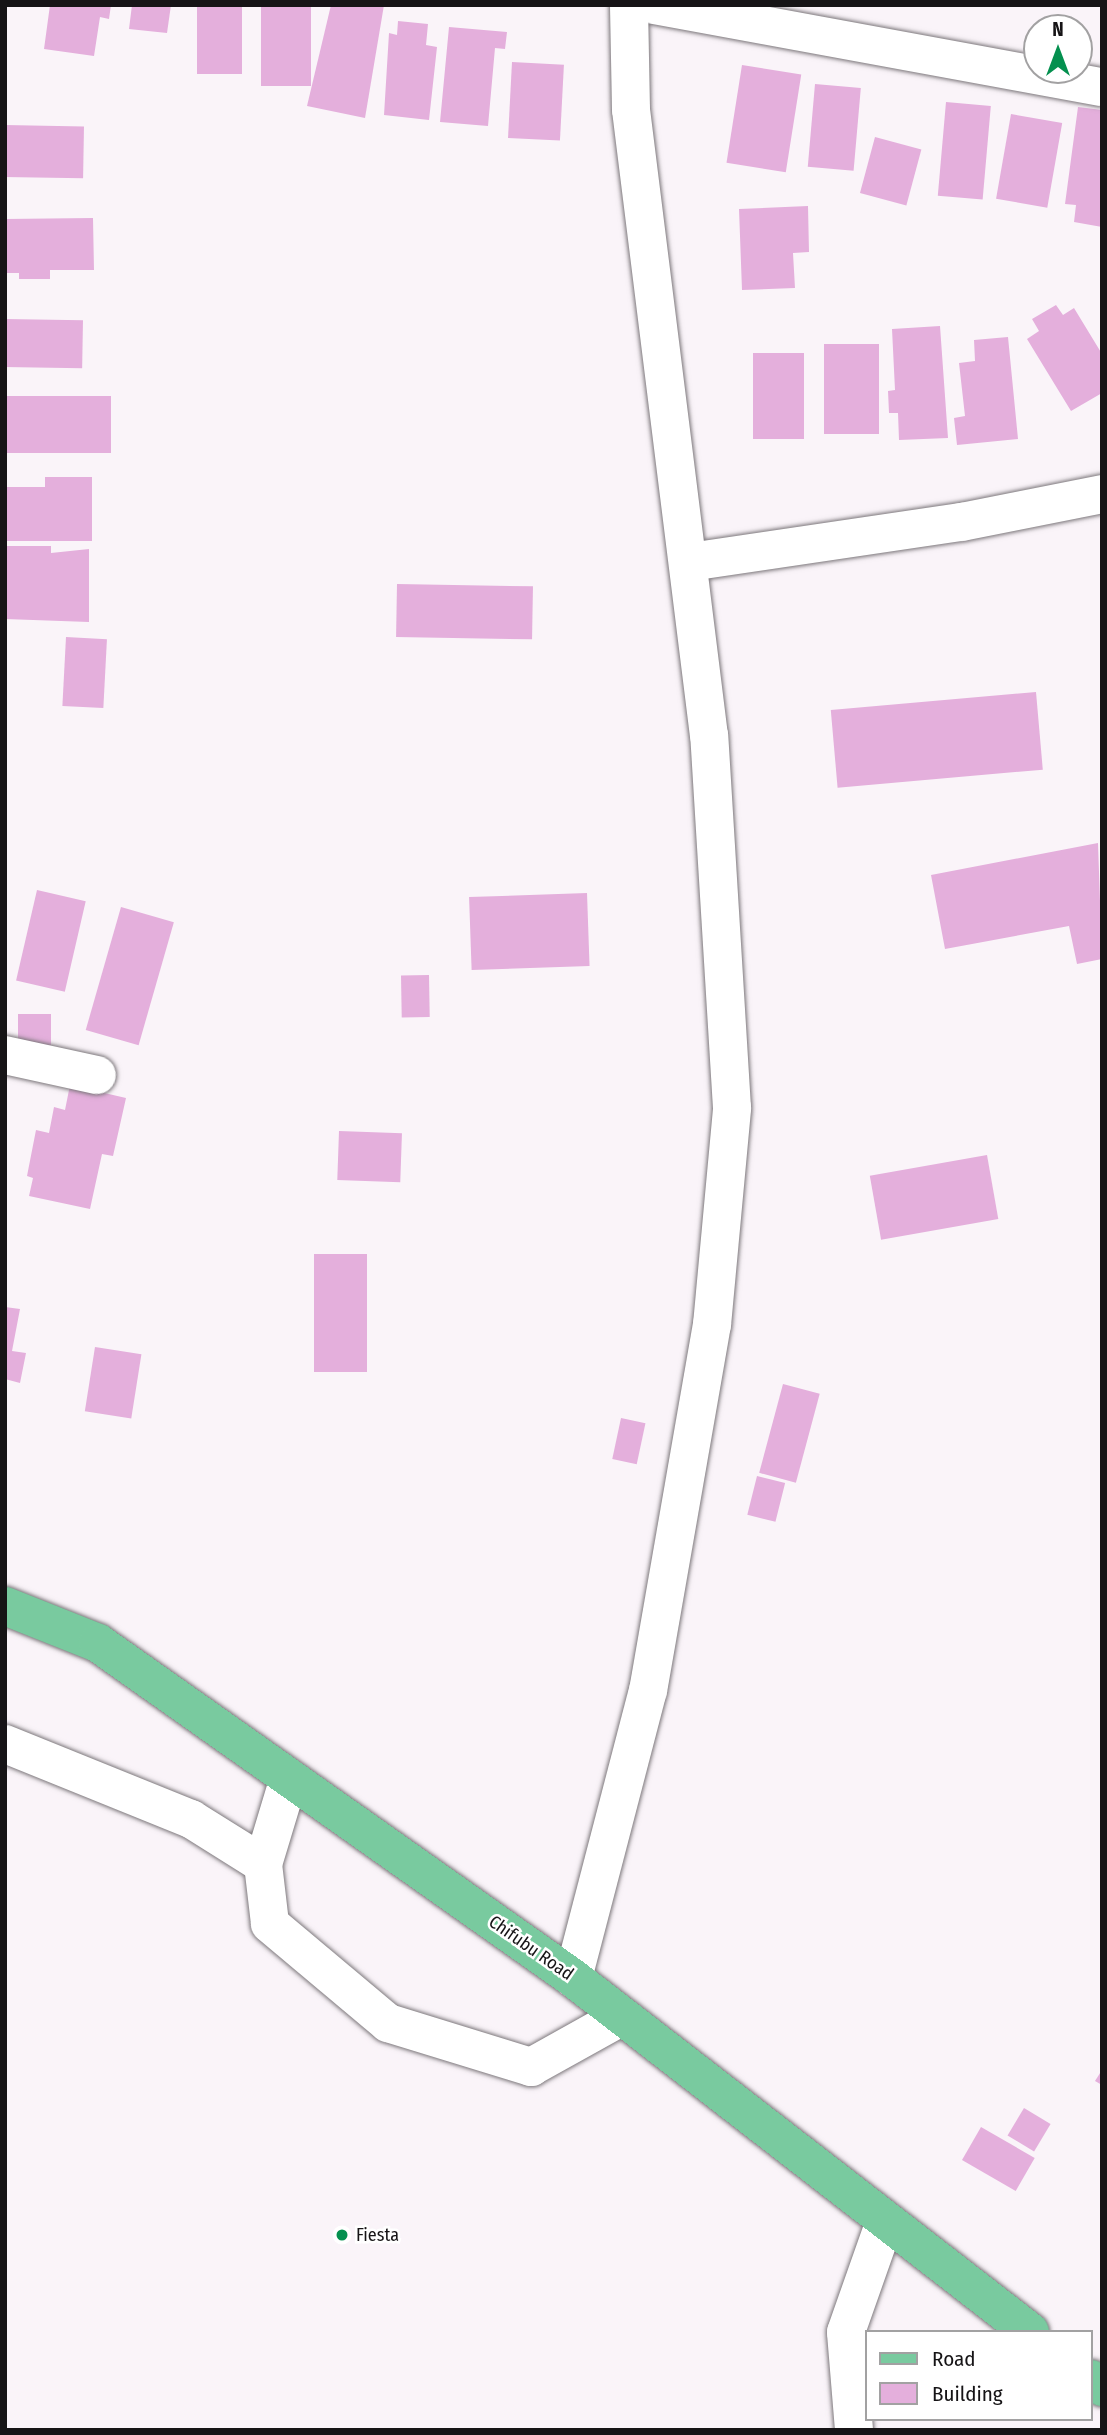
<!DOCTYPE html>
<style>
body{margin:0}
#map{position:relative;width:1107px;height:2435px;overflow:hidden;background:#faf4f9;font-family:"Fira Sans Condensed",sans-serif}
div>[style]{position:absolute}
.building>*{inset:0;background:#e4afdc;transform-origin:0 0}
.roads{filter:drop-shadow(0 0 2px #7d787c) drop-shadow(0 0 2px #7d787c)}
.minor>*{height:38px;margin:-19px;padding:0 19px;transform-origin:19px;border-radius:19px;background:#fff}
.major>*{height:38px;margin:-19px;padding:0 19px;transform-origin:19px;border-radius:19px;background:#79ca9f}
.dots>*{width:19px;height:19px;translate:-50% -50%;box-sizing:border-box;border:4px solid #fff;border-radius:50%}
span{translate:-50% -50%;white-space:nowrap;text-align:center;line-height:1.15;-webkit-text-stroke:5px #fff;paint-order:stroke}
.street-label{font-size:18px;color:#161416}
.poi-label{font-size:18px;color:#161416}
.left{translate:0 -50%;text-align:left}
.frame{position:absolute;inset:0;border:7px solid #161416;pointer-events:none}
.legend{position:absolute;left:865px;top:2330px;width:228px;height:91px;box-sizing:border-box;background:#fff;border:2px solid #a2a1a2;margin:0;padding:9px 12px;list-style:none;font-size:21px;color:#161416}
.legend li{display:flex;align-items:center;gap:14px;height:35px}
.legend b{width:35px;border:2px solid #a2a1a2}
.north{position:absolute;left:1023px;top:14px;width:70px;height:70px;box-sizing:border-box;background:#fff;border:2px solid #a2a1a2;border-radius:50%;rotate:0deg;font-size:19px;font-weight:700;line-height:28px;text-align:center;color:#161416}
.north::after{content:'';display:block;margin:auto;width:24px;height:32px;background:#04904f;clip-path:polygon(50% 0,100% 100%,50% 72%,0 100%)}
</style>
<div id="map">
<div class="building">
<div style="clip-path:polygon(50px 5px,111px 5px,109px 19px,100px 17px,94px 56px,44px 49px)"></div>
<div style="clip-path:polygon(132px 5px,171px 5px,167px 33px,129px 29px)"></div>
<div style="left:197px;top:5px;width:45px;height:69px"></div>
<div style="left:261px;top:5px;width:50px;height:81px"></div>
<div style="clip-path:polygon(331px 5px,384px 5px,365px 118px,307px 106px)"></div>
<div style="clip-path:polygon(398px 21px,428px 24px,426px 45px,437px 47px,429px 120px,384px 115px,389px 33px,397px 35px)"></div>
<div style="clip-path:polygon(449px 27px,507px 32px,505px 49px,495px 48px,488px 126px,440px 122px)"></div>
<div style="left:512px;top:62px;width:52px;height:76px;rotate:3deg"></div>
<div style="left:742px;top:65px;width:60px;height:99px;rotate:9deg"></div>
<div style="left:815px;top:84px;width:46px;height:83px;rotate:5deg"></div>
<div style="left:946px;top:102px;width:45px;height:94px;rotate:5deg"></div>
<div style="clip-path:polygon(1078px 107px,1102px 110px,1102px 227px,1074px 222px,1076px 205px,1065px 204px)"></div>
<div style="left:1011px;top:114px;width:52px;height:86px;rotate:10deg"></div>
<div style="left:5px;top:125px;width:79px;height:52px;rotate:1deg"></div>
<div style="left:875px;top:137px;width:48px;height:58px;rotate:15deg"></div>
<div style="clip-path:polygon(808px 206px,809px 252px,793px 253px,795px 288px,742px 290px,739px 209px)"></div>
<div style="clip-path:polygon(93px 218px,94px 270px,50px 270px,50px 279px,19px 279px,19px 273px,5px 273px,5px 219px)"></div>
<div style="clip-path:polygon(1056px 305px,1063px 315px,1074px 308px,1102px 354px,1102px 393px,1071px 411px,1027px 339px,1039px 331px,1032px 319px)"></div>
<div style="left:5px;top:319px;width:78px;height:48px;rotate:1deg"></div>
<div style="clip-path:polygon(940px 326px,948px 438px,899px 440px,898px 413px,889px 413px,888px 391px,895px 390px,892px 329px)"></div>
<div style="clip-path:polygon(1008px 337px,1018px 439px,957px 445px,954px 418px,965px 416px,959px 363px,975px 361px,974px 340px)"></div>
<div style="left:824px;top:344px;width:55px;height:90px"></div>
<div style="left:753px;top:353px;width:51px;height:86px"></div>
<div style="left:5px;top:396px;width:106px;height:57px"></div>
<div style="clip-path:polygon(45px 477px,92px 477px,92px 541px,5px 541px,5px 487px,45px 487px)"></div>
<div style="clip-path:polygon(5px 546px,51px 546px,51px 553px,89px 549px,89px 622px,5px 619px)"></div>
<div style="left:397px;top:584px;width:136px;height:53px;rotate:1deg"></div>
<div style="left:66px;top:637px;width:41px;height:69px;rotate:3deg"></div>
<div style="left:1036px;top:692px;width:78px;height:206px;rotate:85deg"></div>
<div style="clip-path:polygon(1098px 843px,1102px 959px,1077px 964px,1069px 926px,945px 949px,931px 875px)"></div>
<div style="left:37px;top:890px;width:50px;height:93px;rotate:13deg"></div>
<div style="left:587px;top:893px;width:73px;height:118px;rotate:88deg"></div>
<div style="left:121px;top:907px;width:55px;height:128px;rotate:16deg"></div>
<div style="left:429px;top:975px;width:42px;height:28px;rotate:89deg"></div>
<div style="left:18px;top:1014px;width:33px;height:31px"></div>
<div style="clip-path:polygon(70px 1085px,126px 1098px,113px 1156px,102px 1154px,90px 1209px,29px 1196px,33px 1178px,27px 1176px,36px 1130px,49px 1133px,54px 1107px,65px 1110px)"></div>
<div style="left:339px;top:1131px;width:63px;height:49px;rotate:2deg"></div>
<div style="left:987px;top:1155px;width:65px;height:119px;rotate:80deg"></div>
<div style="left:314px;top:1254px;width:53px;height:118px"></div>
<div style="clip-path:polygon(5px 1307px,20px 1309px,12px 1351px,26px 1353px,20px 1383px,5px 1379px)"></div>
<div style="left:95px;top:1347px;width:47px;height:65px;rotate:9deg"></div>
<div style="left:783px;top:1384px;width:38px;height:92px;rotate:15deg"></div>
<div style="left:621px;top:1418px;width:25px;height:42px;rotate:12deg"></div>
<div style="left:757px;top:1476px;width:29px;height:40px;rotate:14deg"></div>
<div style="clip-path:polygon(1102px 2070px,1102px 2085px,1095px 2081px)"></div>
<div style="left:1024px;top:2108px;width:31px;height:32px;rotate:31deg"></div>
<div style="left:981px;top:2127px;width:62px;height:38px;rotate:30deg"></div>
</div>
<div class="roads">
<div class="minor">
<div style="left:654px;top:5px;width:455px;rotate:10.4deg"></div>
<div style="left:690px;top:562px;width:275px;rotate:-8.4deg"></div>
<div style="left:962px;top:522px;width:143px;rotate:-11.3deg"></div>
<div style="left:5px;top:1055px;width:94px;rotate:12.3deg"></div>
<div style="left:5px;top:1744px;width:201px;rotate:22deg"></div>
<div style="left:191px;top:1819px;width:85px;rotate:32deg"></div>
<div style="left:289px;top:1778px;width:90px;rotate:106.8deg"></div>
<div style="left:263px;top:1864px;width:60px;rotate:83.3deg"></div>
<div style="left:270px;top:1924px;width:154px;rotate:40deg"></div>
<div style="left:388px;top:2023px;width:150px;rotate:17.1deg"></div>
<div style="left:531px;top:2067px;width:103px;rotate:-29.1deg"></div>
<div style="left:573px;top:1978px;width:297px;rotate:-75.4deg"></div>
<div style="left:648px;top:1691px;width:372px;rotate:-80.1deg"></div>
<div style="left:712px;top:1325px;width:218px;rotate:-84.7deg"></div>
<div style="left:732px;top:1108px;width:373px;rotate:-93.5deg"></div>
<div style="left:709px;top:736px;width:631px;rotate:-97.1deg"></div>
<div style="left:631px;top:110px;width:105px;rotate:-91.1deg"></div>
<div style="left:854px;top:2430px;width:98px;rotate:-94.7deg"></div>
<div style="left:846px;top:2332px;width:118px;rotate:-70.6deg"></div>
</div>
<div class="major">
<div style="left:5px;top:1606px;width:100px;rotate:21.7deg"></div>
<div style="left:98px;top:1643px;width:581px;rotate:35.19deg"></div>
<div style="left:573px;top:1978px;width:578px;rotate:37.76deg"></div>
<div style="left:1091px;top:2379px;width:14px;rotate:36deg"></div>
</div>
</div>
<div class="dots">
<div style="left:342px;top:2235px;background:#04904f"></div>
</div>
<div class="street-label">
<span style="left:531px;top:1948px;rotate:35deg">Chifubu Road</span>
</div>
<div class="poi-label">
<span class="left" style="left:356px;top:2235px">Fiesta</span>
</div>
<div class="frame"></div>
<ul class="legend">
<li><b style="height:9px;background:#79ca9f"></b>Road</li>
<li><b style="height:19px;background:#e4afdc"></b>Building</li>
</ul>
<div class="north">N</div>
</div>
